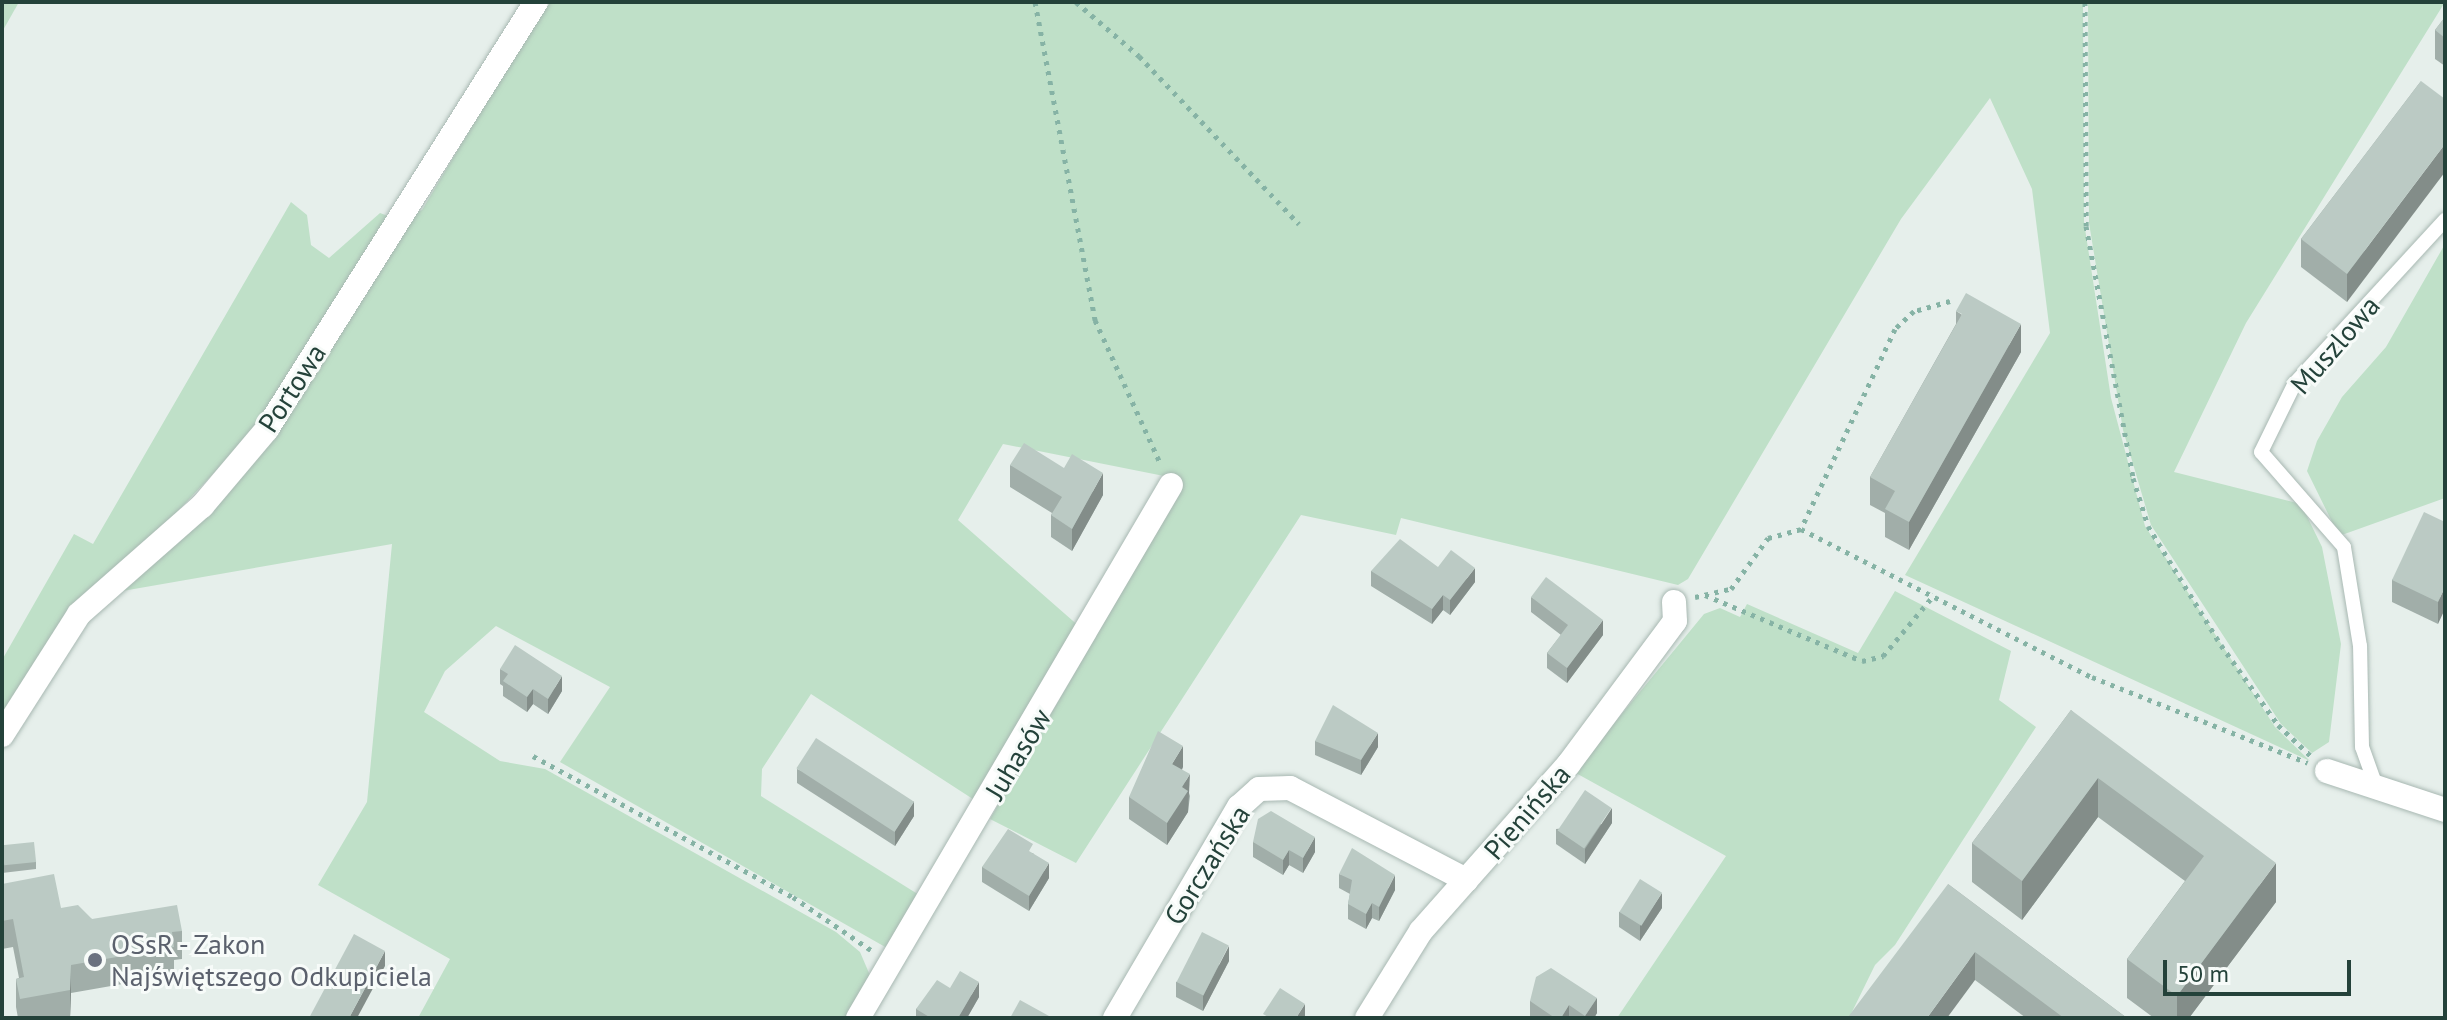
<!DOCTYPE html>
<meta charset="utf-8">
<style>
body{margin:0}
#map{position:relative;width:2447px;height:1020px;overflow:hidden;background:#e6efeb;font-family:"PT Sans",sans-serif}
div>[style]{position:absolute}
.green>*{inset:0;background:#bfe0c8}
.path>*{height:5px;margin-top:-2.5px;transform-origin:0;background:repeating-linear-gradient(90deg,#86b3a5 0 4px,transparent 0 10px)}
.roads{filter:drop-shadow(0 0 2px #a8b8b2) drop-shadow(0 0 2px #a8b8b2)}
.lane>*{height:14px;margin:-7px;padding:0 7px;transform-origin:7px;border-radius:7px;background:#fff}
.street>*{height:24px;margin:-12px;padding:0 12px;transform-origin:12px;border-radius:12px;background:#fff}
.wall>*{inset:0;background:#a1aea9}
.shaded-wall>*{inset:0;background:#838d89}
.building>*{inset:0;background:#bbcac4;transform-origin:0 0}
.dots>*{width:22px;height:22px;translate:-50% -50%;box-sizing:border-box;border:4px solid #f7fbf9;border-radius:50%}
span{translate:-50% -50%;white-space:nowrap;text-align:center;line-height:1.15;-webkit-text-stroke:6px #f7fbf9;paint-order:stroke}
.street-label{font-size:28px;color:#24423a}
.worship-label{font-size:28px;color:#5b616d}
.left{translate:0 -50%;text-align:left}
.frame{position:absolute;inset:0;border:4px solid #24423a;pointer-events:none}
.scale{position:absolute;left:2163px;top:960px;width:188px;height:36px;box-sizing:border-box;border:4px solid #24423a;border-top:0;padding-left:10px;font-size:24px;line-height:28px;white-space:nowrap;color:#24423a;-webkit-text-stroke:6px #f7fbf9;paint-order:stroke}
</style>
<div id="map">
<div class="green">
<div style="clip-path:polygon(2px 2px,19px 2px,2px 32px)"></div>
<div style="clip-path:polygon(546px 2px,2083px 2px,2084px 222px,2111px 398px,2145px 526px,2275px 727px,2310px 761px,1905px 575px,2050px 333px,2032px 189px,1990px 98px,1901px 219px,1688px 579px,1678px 585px,1401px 518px,1396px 535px,1301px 515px,1076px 863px,990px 819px,1182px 488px,1169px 477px,1003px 444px,958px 520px,1081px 628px,979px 803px,811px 694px,762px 769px,761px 796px,924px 898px,887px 948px,560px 762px,610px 687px,496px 626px,445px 671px,424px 712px,500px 761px,545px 769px,836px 932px,860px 952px,872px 980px,848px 1018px,418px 1018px,450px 959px,318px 885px,367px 802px,392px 544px,111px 593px,166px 548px,411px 214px,422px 210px)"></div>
<div style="clip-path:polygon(2088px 2px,2445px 2px,2246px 323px,2174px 472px,2301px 504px,2322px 547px,2341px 644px,2329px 742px,2312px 753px,2281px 724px,2151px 525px,2123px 430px,2089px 223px)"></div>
<div style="clip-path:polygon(291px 202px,307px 215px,311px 245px,329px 258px,380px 213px,391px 217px,261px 423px,159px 531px,2px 723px,2px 660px,74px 534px,93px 544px)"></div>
<div style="clip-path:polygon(2445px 244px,2445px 498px,2339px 536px,2307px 471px,2317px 441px,2342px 397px,2386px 347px)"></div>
<div style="clip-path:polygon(1895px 591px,2011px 651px,1999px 700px,2036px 727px,1895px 945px,1875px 965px,1849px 1018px,1617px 1018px,1726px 856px,1574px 772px,1704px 614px,1720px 608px,1740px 617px,1747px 604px,1858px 653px)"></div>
</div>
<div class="path">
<div style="left:1035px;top:2px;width:324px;rotate:79.3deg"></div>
<div style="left:1095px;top:320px;width:159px;rotate:65.5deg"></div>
<div style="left:1076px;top:2px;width:83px;rotate:40.6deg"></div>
<div style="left:1139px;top:56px;width:232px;rotate:46.4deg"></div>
<div style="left:2085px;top:2px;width:224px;rotate:89.7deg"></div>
<div style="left:2086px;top:226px;width:256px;rotate:79.4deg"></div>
<div style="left:2133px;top:478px;width:50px;rotate:72.6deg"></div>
<div style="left:2148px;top:526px;width:140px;rotate:58.5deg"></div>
<div style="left:2221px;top:645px;width:98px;rotate:54.5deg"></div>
<div style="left:2278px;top:725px;width:45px;rotate:43.2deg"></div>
<div style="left:1950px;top:301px;width:37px;rotate:164deg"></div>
<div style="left:1914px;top:311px;width:26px;rotate:137deg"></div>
<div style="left:1895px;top:329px;width:221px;rotate:115.2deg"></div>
<div style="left:1801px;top:529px;width:326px;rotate:27deg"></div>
<div style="left:2092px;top:677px;width:232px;rotate:21.7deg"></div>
<div style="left:1705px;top:595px;width:170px;rotate:22.8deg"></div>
<div style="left:1862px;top:661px;width:22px;rotate:-13deg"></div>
<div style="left:1883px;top:656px;width:80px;rotate:-50.1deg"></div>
<div style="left:1695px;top:597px;width:37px;rotate:-13deg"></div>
<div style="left:1731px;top:589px;width:63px;rotate:-54deg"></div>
<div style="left:1768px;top:538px;width:34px;rotate:-15deg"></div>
<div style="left:533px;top:756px;width:296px;rotate:28.5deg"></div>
<div style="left:793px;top:897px;width:94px;rotate:34.2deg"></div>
</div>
<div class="roads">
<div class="lane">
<div style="left:2376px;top:786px;width:41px;rotate:-109.7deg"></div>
<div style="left:2362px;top:747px;width:101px;rotate:-91.1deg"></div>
<div style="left:2360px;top:646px;width:100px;rotate:-99.2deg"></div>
<div style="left:2344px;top:547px;width:126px;rotate:-131.1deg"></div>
<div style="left:2261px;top:452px;width:77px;rotate:-63.8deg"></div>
<div style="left:2295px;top:383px;width:222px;rotate:-47.4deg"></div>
</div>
<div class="street">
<div style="left:2px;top:735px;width:143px;rotate:-57.5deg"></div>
<div style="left:79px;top:614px;width:164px;rotate:-41.3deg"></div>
<div style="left:202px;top:506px;width:101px;rotate:-49.8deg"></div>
<div style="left:267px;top:429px;width:505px;rotate:-57.79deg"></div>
<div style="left:2327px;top:771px;width:124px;rotate:18.3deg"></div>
<div style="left:858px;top:1018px;width:618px;rotate:-59.58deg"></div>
<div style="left:1115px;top:1018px;width:245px;rotate:-59.6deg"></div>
<div style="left:1239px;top:807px;width:27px;rotate:-42deg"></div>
<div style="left:1259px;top:789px;width:31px;rotate:-2deg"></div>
<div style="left:1290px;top:788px;width:199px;rotate:27.6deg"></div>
<div style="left:1367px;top:1018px;width:102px;rotate:-58.2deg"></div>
<div style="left:1421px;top:931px;width:222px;rotate:-48.5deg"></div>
<div style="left:1568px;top:765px;width:179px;rotate:-53.4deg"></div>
<div style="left:1675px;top:621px;width:19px;rotate:-93deg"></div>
</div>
</div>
<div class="wall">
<div style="clip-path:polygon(2445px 17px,2445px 66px,2435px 59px,2435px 30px)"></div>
<div style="clip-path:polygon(2421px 81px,2347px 302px,2301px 267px,2301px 239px)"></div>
<div style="clip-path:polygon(1956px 311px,2021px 352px,1909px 550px,1885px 537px,1885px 513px,1870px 505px,1870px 477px,1956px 324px)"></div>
<div style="clip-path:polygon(1010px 465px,1103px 495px,1072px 551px,1051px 537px,1051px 515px,1052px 513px,1010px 487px)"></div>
<div style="clip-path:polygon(2445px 522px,2438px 624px,2392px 602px,2392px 580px)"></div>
<div style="clip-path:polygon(1438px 567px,1475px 582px,1450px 615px,1443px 610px,1432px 624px,1371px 586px,1371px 571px)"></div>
<div style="clip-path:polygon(1531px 597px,1603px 635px,1567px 683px,1547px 668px,1547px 653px,1561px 635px,1531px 612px)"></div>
<div style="clip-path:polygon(500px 669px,562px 691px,548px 714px,533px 704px,527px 712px,503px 696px,503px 686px,500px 684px)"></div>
<div style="clip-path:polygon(2071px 710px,2276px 902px,2189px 1018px,2154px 1018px,2127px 998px,2127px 959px,2185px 881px,2098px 817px,2022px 920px,1972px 882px,1972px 843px)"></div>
<div style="clip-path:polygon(1315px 741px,1378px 747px,1361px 775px,1315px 755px)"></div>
<div style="clip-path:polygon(1183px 767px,1182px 770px,1190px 796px,1188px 812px,1167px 845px,1129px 819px,1129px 797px)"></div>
<div style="clip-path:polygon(797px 769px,914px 816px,895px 846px,797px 783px)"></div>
<div style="clip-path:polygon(1612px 823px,1585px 864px,1556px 844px,1556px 829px)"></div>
<div style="clip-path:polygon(1253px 842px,1315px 852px,1303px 873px,1289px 865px,1283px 875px,1253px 857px)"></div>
<div style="clip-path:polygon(2px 847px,36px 862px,36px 869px,2px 873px)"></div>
<div style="clip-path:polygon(1033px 853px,1049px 878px,1029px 911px,982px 882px,982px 867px)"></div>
<div style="clip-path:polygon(1339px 874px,1395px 890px,1379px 921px,1372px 918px,1366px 929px,1348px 919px,1348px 904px,1350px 894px,1339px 888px)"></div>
<div style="clip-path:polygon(2px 884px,61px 908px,92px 919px,182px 931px,182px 959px,174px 960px,174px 975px,71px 993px,70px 1018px,18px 1018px,16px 1007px,16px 979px,19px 978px,13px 947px,2px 949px)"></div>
<div style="clip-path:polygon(1948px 884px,2127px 1018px,2026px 1018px,1975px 980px)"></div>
<div style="clip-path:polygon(1662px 908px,1640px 941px,1619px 927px,1619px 912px)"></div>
<div style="clip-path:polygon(1229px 961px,1203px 1011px,1176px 997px,1176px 982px)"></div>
<div style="clip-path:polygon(950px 988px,979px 997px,967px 1018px,916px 1018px,916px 1009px)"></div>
<div style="clip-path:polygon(1597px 998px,1597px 1013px,1594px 1018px,1533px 1018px,1530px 1016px,1530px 1001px)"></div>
</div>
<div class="shaded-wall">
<div style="clip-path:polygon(2445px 144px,2445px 172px,2347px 302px,2347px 274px)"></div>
<div style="clip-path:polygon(2021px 324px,2021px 352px,1909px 550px,1909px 522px)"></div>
<div style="clip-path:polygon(1103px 473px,1103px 495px,1072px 551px,1072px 529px)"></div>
<div style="clip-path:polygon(1475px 568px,1475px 582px,1450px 615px,1450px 600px)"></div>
<div style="clip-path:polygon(2445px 587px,2445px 609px,2438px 624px,2438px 602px)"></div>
<div style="clip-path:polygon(1443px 595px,1443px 610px,1432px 624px,1432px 609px)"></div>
<div style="clip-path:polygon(1603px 620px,1603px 635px,1567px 683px,1567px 668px)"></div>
<div style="clip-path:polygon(562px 676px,562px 691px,548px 714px,548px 699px)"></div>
<div style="clip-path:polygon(533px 689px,533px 704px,527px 712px,527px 697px)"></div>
<div style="clip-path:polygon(1378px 733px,1378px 747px,1361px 775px,1361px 760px)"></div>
<div style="clip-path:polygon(1183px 746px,1183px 767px,1172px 786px,1172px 764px)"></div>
<div style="clip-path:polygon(1190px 774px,1188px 812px,1167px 845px,1167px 823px,1182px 787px)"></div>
<div style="clip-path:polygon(2098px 778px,2098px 817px,2022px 920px,2022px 881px)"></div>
<div style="clip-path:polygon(914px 801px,914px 816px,895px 846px,895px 831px)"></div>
<div style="clip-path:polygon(1612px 808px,1612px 823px,1585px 864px,1585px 849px)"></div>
<div style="clip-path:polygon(1315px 837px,1315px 852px,1303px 873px,1303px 858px)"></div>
<div style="clip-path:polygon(1289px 850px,1289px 865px,1283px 875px,1283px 860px)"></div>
<div style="clip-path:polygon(1049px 863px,1049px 878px,1029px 911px,1029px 896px)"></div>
<div style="clip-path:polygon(2276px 863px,2276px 902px,2189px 1018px,2177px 1018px,2177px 996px)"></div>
<div style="clip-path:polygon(1395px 875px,1395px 890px,1379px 921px,1379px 907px)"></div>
<div style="clip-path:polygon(1662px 893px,1662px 908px,1640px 941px,1640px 926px)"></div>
<div style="clip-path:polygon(1372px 903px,1372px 918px,1366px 929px,1366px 914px)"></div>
<div style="clip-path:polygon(1229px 946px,1229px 961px,1203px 1011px,1203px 996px)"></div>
<div style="clip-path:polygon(385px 951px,385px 966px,357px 1018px,349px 1018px)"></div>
<div style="clip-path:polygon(1975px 952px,1975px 980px,1947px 1018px,1927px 1018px)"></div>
<div style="clip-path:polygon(71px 965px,71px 993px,70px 1018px,70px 990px)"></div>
<div style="clip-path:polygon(979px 982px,979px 997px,967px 1018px,958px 1018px)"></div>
<div style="clip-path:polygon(1597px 998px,1597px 1013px,1594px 1018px,1585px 1018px,1585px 1016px)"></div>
<div style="clip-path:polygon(1305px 1004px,1305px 1018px,1296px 1018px)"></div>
<div style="clip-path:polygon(1569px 1005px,1569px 1018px,1561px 1018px)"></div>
</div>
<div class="building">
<div style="clip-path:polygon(2445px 17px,2445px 38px,2435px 30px)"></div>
<div style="clip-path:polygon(2421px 81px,2445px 99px,2445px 144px,2347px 274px,2301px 239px)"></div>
<div style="clip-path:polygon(1966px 293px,2021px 324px,1909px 522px,1885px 509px,1895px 491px,1870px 477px,1962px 314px,1956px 311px)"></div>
<div style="clip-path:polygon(1024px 443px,1064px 468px,1072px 454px,1103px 473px,1072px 529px,1051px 515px,1062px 497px,1010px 465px)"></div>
<div style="clip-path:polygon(2424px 512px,2445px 522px,2445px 587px,2438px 602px,2392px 580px)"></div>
<div style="clip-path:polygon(1400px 539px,1438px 567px,1451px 550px,1475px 568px,1450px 600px,1443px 595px,1432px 609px,1371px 571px)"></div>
<div style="clip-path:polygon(1546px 577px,1603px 620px,1567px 668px,1547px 653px,1568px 625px,1531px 597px)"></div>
<div style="clip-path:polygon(515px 645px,562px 676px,548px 699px,533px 689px,527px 697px,503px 681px,508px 674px,500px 669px)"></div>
<div style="clip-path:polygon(1333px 705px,1378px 733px,1361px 760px,1315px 741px)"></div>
<div style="clip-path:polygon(2071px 710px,2276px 863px,2177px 996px,2127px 959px,2204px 856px,2098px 778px,2022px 881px,1972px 843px)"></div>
<div style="clip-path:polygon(1158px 731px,1183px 746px,1172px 764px,1190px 774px,1182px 787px,1188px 791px,1167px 823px,1129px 797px)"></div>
<div style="left:816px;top:738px;width:117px;height:36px;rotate:33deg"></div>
<div style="left:1585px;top:790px;width:32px;height:49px;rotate:34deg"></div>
<div style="clip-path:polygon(1271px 811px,1315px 837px,1303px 858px,1289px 850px,1283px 860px,1253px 842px,1258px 819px)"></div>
<div style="clip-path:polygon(1008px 829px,1033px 844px,1029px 851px,1049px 863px,1029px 896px,982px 867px)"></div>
<div style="left:34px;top:842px;width:20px;height:32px;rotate:84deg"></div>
<div style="clip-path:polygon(1352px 848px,1395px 875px,1379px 907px,1372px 903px,1366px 914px,1348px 904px,1352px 880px,1339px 874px)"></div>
<div style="clip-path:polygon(54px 874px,61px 908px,78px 905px,92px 919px,177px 905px,182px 931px,172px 932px,174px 947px,71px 965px,70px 990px,20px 999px,16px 979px,24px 977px,13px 919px,2px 921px,2px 884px)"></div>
<div style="left:1640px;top:879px;width:26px;height:39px;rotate:32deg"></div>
<div style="clip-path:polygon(1948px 884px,2127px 1018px,2064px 1018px,1975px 952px,1927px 1018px,1848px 1017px)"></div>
<div style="left:1202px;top:932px;width:30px;height:56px;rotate:27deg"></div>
<div style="clip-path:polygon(354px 934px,385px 951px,349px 1018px,309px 1018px)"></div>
<div style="clip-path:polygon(1551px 968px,1597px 998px,1585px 1016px,1569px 1005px,1561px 1018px,1555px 1018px,1530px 1001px,1536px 977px)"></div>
<div style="clip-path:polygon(960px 971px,979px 982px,958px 1018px,931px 1018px,916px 1009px,937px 980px,950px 988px)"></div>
<div style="clip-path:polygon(1280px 988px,1305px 1004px,1296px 1018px,1270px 1018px,1263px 1014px)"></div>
<div style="clip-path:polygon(1020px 1000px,1049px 1016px,1048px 1018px,1010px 1018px)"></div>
</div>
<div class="dots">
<div style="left:95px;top:960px;background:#6b7280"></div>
</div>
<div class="street-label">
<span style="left:2335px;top:345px;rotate:-49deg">Muszlowa</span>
<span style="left:292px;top:388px;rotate:-57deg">Portowa</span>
<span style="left:1018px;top:754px;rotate:-59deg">Juhasów</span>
<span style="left:1527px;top:812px;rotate:-49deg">Pienińska</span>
<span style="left:1207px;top:865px;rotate:-58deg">Gorczańska</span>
</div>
<div class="worship-label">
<span class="left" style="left:111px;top:960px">OSsR - Zakon<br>Najświętszego Odkupiciela</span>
</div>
<div class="frame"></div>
<div class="scale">50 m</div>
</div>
